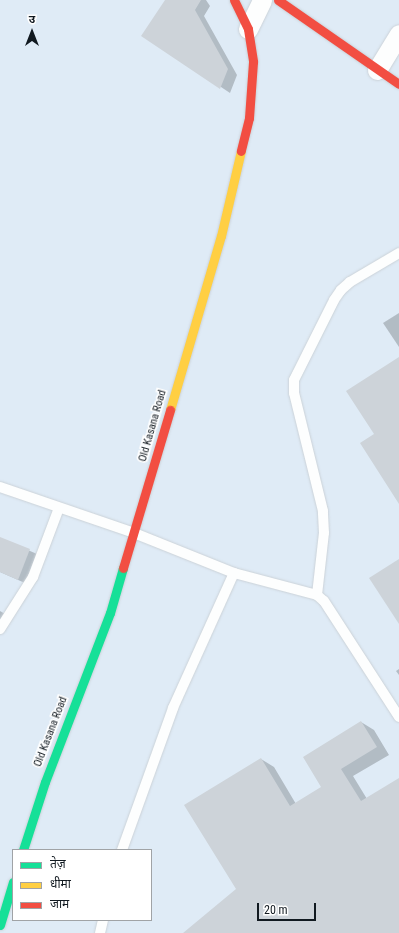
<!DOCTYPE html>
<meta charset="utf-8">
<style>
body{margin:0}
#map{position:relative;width:399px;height:933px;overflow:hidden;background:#f0f5fa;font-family:"Roboto Condensed","Noto Sans Devanagari",sans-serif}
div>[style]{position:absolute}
.built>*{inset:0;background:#dfebf6}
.shadow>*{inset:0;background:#0003}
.building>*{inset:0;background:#cdd3d9}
.roads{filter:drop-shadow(0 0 1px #cbd2d8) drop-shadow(0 0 1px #cbd2d8)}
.lane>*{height:10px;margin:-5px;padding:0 5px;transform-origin:5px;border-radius:5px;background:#fdfefe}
.street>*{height:19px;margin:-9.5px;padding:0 9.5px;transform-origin:9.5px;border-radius:9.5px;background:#fdfefe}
.fast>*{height:9px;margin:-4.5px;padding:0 4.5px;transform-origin:4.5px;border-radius:4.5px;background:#16e098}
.slow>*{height:9px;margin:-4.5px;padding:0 4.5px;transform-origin:4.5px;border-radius:4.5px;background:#ffcf43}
.jam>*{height:9px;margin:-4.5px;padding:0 4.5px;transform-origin:4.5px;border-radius:4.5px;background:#f24e42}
span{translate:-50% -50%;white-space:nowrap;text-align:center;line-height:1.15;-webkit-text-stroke:3.5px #fff;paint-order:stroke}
.street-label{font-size:11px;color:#111920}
.legend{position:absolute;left:12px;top:849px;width:140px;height:72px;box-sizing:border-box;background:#fff;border:1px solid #a0a3a6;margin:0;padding:5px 7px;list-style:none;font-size:12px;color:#111920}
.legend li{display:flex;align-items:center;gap:8px;height:20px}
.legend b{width:20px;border:1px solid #a0a3a6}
.north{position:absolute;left:12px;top:12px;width:40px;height:40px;-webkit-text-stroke:3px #fff;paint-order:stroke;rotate:0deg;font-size:11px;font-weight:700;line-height:16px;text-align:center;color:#111920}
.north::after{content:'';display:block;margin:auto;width:14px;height:18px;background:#111920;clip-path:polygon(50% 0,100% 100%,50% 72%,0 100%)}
.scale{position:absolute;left:257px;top:903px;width:59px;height:18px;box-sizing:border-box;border:2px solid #111920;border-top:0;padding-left:5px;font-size:12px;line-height:14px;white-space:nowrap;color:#111920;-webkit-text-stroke:3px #fff;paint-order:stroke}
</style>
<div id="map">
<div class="built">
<div style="clip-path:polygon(evenodd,0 0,399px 0,399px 933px,0 933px,0 0,13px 850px,151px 850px,151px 920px,13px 920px,13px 850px)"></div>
</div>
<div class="shadow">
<div style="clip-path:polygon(166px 0,206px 0,210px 6px,204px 16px,237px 75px,230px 93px,143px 35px)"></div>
<div style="clip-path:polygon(399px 313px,399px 347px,383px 323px)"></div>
<div style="clip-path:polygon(0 538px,37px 554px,25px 583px,0 572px)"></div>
<div style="clip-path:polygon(0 611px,5px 614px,0 626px)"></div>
<div style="clip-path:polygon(399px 669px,399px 675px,396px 671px)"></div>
<div style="clip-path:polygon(361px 722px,374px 730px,389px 755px,353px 776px,367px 799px,399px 782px,399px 933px,190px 933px,237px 889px,261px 759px,274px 767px,296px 804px,323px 788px)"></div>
</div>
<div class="building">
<div style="clip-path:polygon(165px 0,201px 0,195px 10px,228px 69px,220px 89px,141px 36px)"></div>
<div style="clip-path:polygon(399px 357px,399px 504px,360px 443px,374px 434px,346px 391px)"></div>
<div style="clip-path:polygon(0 537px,30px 549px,18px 580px,0 572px)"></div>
<div style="clip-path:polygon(399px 559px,399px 624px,369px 578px)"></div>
<div style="clip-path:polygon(361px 721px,377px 747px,341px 769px,361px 801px,399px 778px,399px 933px,183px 933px,236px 889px,184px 805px,261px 758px,290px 806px,321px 787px,303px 757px)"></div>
</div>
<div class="roads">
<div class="lane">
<div style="left:0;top:487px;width:142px;rotate:18.9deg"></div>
<div style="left:134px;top:533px;width:108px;rotate:21.8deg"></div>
<div style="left:234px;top:573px;width:86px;rotate:14.8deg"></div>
<div style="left:317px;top:595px;width:9px;rotate:41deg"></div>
<div style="left:324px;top:601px;width:138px;rotate:57.1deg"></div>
<div style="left:317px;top:595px;width:62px;rotate:-83.6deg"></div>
<div style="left:324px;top:533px;width:22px;rotate:-93deg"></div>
<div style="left:323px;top:511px;width:122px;rotate:-103.8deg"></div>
<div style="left:294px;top:393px;width:13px;rotate:-90deg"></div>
<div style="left:294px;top:380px;width:89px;rotate:-63.4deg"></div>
<div style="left:334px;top:300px;width:12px;rotate:-55deg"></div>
<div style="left:341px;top:290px;width:12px;rotate:-42deg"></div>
<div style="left:350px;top:282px;width:57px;rotate:-30.6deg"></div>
<div style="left:0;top:629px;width:62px;rotate:-57.6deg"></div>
<div style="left:33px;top:577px;width:74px;rotate:-69.4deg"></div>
<div style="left:122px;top:850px;width:151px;rotate:-70.2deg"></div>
<div style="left:173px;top:708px;width:148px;rotate:-65.7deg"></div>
<div style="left:100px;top:933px;width:13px;rotate:-77deg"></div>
</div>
<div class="street">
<div style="left:248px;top:29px;width:32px;rotate:-64deg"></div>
<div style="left:377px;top:70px;width:42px;rotate:-58.6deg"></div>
</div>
<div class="fast">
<div style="left:23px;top:850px;width:71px;rotate:-72.1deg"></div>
<div style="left:45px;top:782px;width:181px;rotate:-69deg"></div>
<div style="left:110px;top:613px;width:47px;rotate:-73.9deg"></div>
<div style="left:0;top:925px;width:45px;rotate:-73.2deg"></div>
</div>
<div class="slow">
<div style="left:170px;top:410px;width:181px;rotate:-73.7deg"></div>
<div style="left:221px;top:236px;width:87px;rotate:-76.8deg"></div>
</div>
<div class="jam">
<div style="left:234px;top:0;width:32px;rotate:64deg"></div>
<div style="left:248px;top:29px;width:33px;rotate:81deg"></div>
<div style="left:253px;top:62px;width:56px;rotate:94.1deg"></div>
<div style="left:249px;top:118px;width:34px;rotate:104deg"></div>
<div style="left:278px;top:0;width:147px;rotate:34.8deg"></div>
<div style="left:123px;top:568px;width:165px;rotate:-73.4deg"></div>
</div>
</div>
<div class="street-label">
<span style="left:153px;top:426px;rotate:-74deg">Old Kasana Road</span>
<span style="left:51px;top:732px;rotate:-69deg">Old Kasana Road</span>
</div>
<ul class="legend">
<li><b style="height:5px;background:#16e098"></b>तेज़</li>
<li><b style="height:5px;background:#ffcf43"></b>धीमा</li>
<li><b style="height:5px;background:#f24e42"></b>जाम</li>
</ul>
<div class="north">उ</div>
<div class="scale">20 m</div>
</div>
